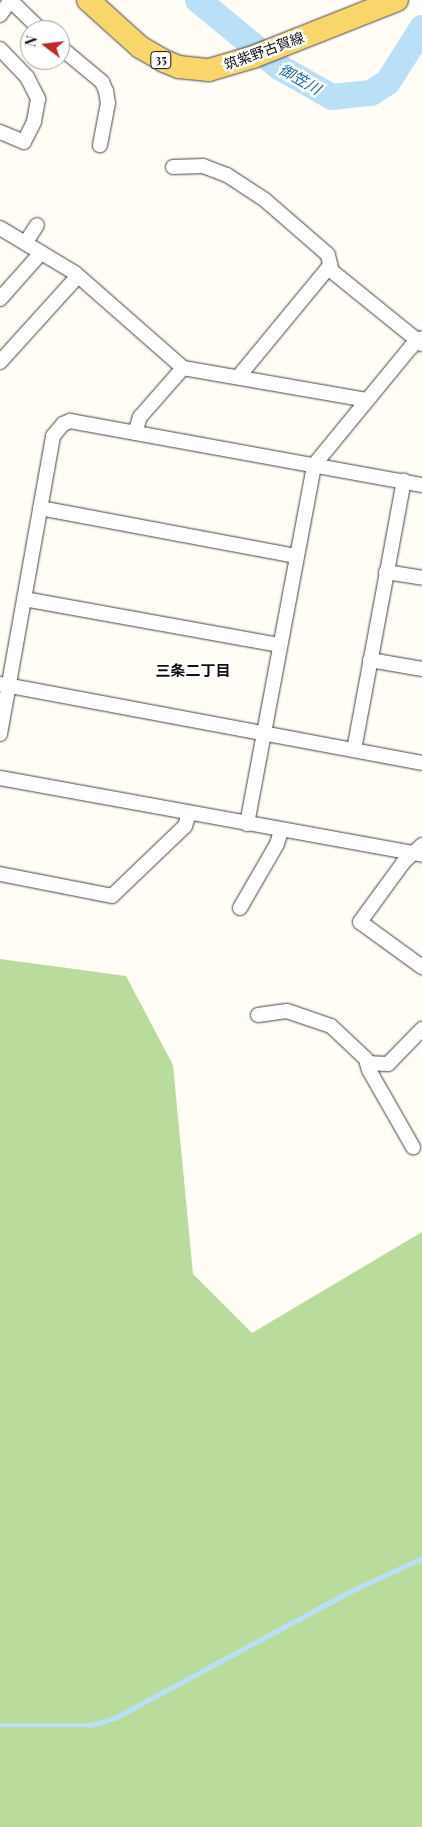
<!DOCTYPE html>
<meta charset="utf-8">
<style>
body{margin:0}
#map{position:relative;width:422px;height:1827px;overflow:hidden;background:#fffdf5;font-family:"Playfair Display","Noto Sans JP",serif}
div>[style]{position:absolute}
.forest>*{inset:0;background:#b9dc9c}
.stream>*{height:4.5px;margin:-2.25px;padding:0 2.25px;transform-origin:2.25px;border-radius:2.25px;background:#b9e0f7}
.river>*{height:26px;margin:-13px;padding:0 13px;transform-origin:13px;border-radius:13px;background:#b9e0f7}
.roads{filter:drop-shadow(0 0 1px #444) drop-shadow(0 0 1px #444)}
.street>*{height:14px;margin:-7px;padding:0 7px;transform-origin:7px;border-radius:7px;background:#fff}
.primary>*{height:22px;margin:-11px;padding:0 11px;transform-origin:11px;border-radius:11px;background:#f9d66b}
span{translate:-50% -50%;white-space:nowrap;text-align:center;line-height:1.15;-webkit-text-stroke:5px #fff;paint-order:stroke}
.shield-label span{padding:1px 4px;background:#fff;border:1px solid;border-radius:4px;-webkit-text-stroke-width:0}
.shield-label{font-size:12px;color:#111;font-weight:700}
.street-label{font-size:14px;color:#111}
.water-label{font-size:15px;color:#1768a6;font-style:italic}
.neighbourhood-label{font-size:15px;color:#111;font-weight:700}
.north{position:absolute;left:20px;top:20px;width:50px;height:50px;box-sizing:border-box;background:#fff;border:1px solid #a0a0a0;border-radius:50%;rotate:285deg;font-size:14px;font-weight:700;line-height:20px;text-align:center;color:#111}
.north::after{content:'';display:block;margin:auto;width:18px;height:22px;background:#c4262e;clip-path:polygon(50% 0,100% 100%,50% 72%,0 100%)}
</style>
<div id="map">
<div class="forest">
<div style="clip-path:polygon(0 959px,126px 976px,173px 1065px,193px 1274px,252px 1333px,422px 1232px,422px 1827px,0 1827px)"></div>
</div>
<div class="stream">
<div style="left:0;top:1725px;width:91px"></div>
<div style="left:91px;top:1725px;width:25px;rotate:-16deg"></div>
<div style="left:115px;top:1718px;width:261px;rotate:-28.3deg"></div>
<div style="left:345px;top:1594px;width:85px;rotate:-25.1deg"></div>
</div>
<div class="river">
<div style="left:198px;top:0;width:105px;rotate:39.6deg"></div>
<div style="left:279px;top:67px;width:61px;rotate:29.5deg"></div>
<div style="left:332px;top:97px;width:39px;rotate:-6deg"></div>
<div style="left:371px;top:93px;width:20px;rotate:-33deg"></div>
<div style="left:388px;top:82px;width:64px;rotate:-57.8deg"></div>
</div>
<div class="roads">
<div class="street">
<div style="left:10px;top:0;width:43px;rotate:44.1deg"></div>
<div style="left:0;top:15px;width:19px;rotate:-54deg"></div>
<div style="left:60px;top:47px;width:55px;rotate:39.8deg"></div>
<div style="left:102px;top:82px;width:10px;rotate:66deg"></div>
<div style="left:106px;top:91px;width:12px;rotate:81deg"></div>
<div style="left:108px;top:103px;width:43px;rotate:100.8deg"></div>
<div style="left:0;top:49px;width:39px;rotate:46deg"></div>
<div style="left:27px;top:77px;width:25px;rotate:63deg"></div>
<div style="left:38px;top:99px;width:23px;rotate:100deg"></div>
<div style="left:34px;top:122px;width:22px;rotate:117deg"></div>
<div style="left:24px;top:142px;width:26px;rotate:-157deg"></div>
<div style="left:173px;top:167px;width:30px;rotate:-2deg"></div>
<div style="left:203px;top:166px;width:26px;rotate:21deg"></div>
<div style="left:227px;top:175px;width:45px;rotate:33.3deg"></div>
<div style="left:265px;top:200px;width:50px;rotate:41deg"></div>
<div style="left:303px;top:233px;width:33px;rotate:41deg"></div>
<div style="left:328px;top:255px;width:13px;rotate:77deg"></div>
<div style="left:0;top:228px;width:87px;rotate:31deg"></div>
<div style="left:75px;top:273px;width:144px;rotate:41.3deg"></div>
<div style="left:183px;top:368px;width:186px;rotate:9.9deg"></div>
<div style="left:26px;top:242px;width:20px;rotate:-57deg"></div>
<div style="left:0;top:299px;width:62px;rotate:-48.3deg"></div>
<div style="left:0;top:362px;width:116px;rotate:-47.8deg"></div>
<div style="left:239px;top:376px;width:140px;rotate:-50.5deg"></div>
<div style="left:328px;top:268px;width:121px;rotate:39deg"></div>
<div style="left:135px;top:433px;width:17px;rotate:-73deg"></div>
<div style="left:140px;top:417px;width:65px;rotate:-48.7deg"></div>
<div style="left:40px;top:508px;width:261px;rotate:10.6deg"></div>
<div style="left:386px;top:572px;width:36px;rotate:9deg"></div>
<div style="left:24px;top:599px;width:260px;rotate:10.2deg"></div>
<div style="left:370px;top:660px;width:53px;rotate:9.8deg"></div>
<div style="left:0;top:684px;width:429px;rotate:10.6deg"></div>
<div style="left:0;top:734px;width:303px;rotate:-79.9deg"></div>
<div style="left:53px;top:436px;width:16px;rotate:-50deg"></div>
<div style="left:63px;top:424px;width:8px;rotate:-23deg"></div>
<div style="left:70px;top:421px;width:358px;rotate:10.3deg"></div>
<div style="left:354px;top:750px;width:274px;rotate:-79.5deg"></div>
<div style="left:0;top:778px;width:429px;rotate:10.3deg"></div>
<div style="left:247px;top:824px;width:365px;rotate:-79.4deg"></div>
<div style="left:314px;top:465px;width:153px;rotate:-50.6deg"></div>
<div style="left:411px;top:347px;width:14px;rotate:-39deg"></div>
<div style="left:422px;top:845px;width:26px;rotate:137deg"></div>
<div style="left:403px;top:863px;width:73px;rotate:126.1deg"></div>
<div style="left:360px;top:922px;width:77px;rotate:36deg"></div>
<div style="left:0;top:874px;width:114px;rotate:11.1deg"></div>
<div style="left:112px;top:896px;width:101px;rotate:-43.8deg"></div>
<div style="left:185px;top:826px;width:13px;rotate:-72deg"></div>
<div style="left:240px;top:908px;width:74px;rotate:-60deg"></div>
<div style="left:277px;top:844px;width:14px;rotate:-73deg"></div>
<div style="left:258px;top:1015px;width:29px;rotate:-8deg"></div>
<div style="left:287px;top:1011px;width:46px;rotate:18.8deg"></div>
<div style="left:331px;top:1026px;width:48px;rotate:43.3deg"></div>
<div style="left:366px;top:1059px;width:11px;rotate:75deg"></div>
<div style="left:369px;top:1070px;width:89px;rotate:60.3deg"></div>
<div style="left:367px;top:1063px;width:21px;rotate:3deg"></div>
<div style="left:388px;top:1064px;width:49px;rotate:-45.8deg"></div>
</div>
<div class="primary">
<div style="left:88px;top:0;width:70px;rotate:42.1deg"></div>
<div style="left:140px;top:47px;width:28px;rotate:30deg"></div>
<div style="left:164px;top:61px;width:16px;rotate:22deg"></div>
<div style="left:179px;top:67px;width:30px;rotate:6deg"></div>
<div style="left:209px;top:70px;width:46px;rotate:-16.5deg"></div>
<div style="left:253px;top:57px;width:155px;rotate:-21.6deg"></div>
</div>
</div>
<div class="shield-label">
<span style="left:161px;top:60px">35</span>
</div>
<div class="street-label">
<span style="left:264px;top:51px;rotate:-20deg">筑紫野古賀線</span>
</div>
<div class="water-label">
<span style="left:300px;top:79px;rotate:30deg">御笠川</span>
</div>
<div class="neighbourhood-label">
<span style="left:193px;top:671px">三条二丁目</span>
</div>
<div class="north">N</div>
</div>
